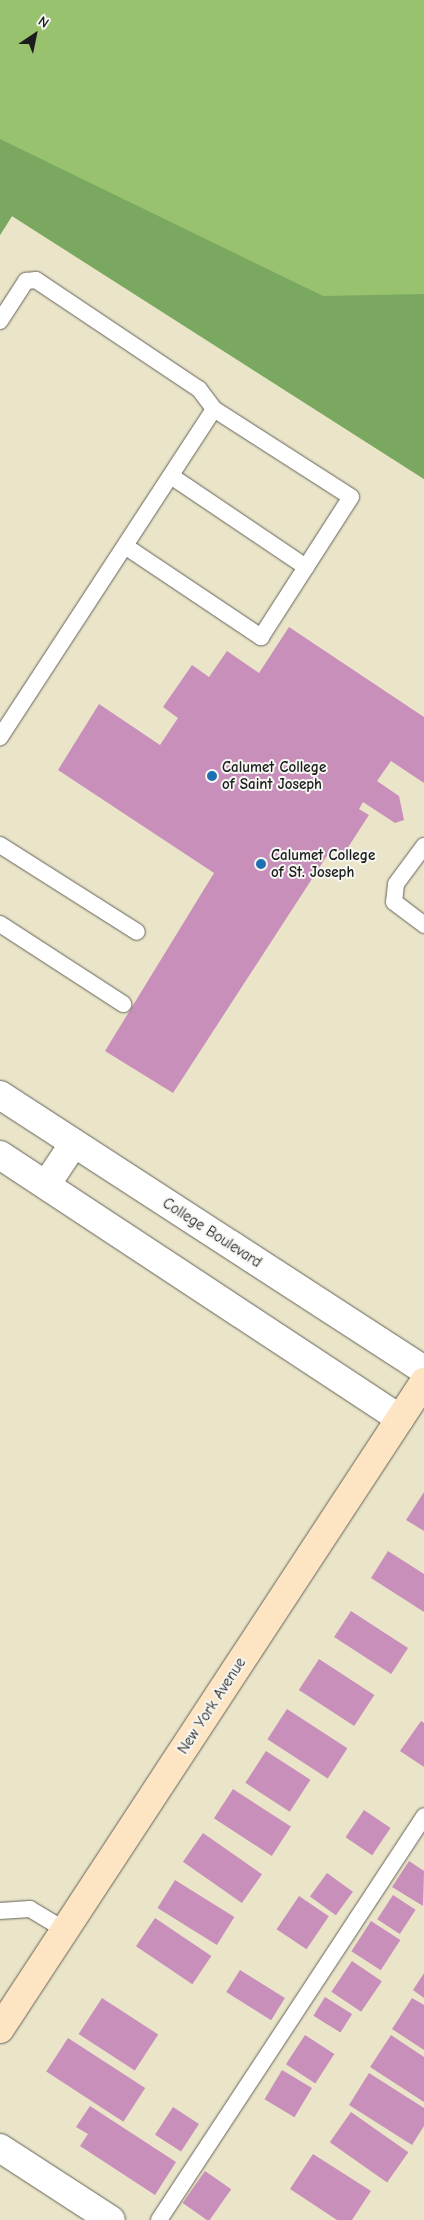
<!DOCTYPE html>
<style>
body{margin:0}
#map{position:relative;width:424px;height:2220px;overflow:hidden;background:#eae5c9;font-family:"Comic Neue",sans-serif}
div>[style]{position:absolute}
.green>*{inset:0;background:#99c26e}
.forest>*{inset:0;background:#7aa861}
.building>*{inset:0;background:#c88fbb;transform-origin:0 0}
.roads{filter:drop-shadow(0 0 1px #646259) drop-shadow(0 0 1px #646259)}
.lane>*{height:16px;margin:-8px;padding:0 8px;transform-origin:8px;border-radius:8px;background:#fff}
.street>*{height:28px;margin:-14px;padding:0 14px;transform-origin:14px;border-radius:14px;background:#fff}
.secondary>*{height:28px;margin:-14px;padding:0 14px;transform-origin:14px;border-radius:14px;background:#fde5c4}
.dots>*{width:14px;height:14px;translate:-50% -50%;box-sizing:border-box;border:2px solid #f6f6f2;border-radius:50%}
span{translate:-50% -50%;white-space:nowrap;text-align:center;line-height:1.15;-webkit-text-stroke:4px #f6f6f2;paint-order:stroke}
.poi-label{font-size:15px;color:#1c1c1c;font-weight:700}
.left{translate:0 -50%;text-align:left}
.street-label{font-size:15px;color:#1c1c1c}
.north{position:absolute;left:10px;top:10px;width:50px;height:50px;-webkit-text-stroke:4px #f6f6f2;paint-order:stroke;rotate:34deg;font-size:14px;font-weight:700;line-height:20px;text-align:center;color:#1c1c1c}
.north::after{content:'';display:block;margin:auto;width:18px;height:22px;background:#1c1c1c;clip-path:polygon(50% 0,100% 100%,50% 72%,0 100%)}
</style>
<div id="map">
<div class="green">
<div style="clip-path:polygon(0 0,424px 0,424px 479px,12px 216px,0 235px)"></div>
</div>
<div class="forest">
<div style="clip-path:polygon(0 139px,323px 296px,424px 294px,424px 479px,12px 216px,0 235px)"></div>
</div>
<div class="building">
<div style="clip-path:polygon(289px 627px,424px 717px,424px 783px,391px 761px,377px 781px,399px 796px,404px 820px,395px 823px,363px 802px,359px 809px,369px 815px,343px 855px,332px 848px,173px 1093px,105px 1051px,214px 873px,58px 770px,99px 704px,160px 745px,178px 718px,163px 707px,192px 665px,209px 677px,227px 651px,259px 673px)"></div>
<div style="clip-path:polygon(424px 1492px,424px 1531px,406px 1520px)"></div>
<div style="clip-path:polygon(388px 1551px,424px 1574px,424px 1612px,371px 1578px)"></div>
<div style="left:351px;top:1611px;width:68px;height:31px;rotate:33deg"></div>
<div style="left:319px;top:1659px;width:66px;height:37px;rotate:33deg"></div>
<div style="left:287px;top:1709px;width:72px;height:36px;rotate:33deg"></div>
<div style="clip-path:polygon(421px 1721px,424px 1723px,424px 1767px,400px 1751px)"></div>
<div style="left:266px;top:1751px;width:53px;height:38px;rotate:33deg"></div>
<div style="left:233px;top:1789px;width:69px;height:35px;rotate:33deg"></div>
<div style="left:364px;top:1810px;width:32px;height:33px;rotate:34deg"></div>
<div style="left:203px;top:1833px;width:72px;height:35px;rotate:35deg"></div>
<div style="clip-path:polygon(409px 1861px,424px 1871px,423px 1906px,392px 1887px)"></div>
<div style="left:327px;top:1873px;width:32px;height:29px;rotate:36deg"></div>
<div style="left:175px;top:1880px;width:70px;height:33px;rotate:32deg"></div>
<div style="left:393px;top:1895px;width:27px;height:29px;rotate:33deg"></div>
<div style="left:299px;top:1896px;width:36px;height:40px;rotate:34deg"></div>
<div style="left:155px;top:1918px;width:68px;height:34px;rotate:34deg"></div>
<div style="left:371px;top:1921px;width:35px;height:36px;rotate:33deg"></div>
<div style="left:352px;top:1961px;width:36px;height:37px;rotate:34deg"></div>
<div style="left:240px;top:1970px;width:53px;height:26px;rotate:32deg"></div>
<div style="clip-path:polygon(424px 1973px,424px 1998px,413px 1990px)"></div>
<div style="left:325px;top:1997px;width:32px;height:22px;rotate:32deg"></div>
<div style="left:102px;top:1998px;width:67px;height:43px;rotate:33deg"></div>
<div style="clip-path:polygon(412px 1998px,424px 2005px,424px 2050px,392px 2029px)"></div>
<div style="left:305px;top:2035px;width:35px;height:35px;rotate:33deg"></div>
<div style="clip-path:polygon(391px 2035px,424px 2057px,424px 2102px,370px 2067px)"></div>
<div style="left:68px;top:2038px;width:92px;height:40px;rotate:33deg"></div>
<div style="left:282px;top:2070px;width:35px;height:34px;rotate:31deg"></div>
<div style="clip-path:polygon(369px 2073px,424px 2108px,424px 2126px,412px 2145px,349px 2105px)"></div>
<div style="clip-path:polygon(90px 2106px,176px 2162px,155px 2195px,80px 2146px,88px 2134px,76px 2127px)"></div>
<div style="left:173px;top:2107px;width:31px;height:33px;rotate:33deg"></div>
<div style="left:351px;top:2112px;width:70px;height:37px;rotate:35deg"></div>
<div style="clip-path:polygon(313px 2154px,371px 2191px,352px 2220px,337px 2220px,290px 2189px)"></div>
<div style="left:205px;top:2171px;width:32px;height:39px;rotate:35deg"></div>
</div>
<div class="roads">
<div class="lane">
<div style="left:0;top:321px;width:48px;rotate:-57deg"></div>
<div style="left:26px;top:281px;width:10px;rotate:-6deg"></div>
<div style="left:36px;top:280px;width:196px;rotate:33.8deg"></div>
<div style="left:199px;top:389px;width:25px;rotate:53deg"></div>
<div style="left:214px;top:409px;width:392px;rotate:123.1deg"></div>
<div style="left:171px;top:476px;width:163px;rotate:34deg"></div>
<div style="left:125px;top:546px;width:164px;rotate:33.8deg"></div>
<div style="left:261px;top:637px;width:166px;rotate:-57.3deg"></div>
<div style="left:351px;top:497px;width:163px;rotate:-147.3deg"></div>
<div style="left:0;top:845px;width:162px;rotate:32.4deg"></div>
<div style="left:424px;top:846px;width:47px;rotate:126.4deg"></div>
<div style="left:396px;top:884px;width:18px;rotate:96deg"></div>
<div style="left:394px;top:902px;width:38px;rotate:37deg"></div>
<div style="left:0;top:924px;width:147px;rotate:33deg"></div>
<div style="left:0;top:1911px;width:30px;rotate:-4deg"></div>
<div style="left:30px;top:1909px;width:41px;rotate:31deg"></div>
<div style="left:159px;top:2220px;width:483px;rotate:-56.7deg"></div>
</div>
<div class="street">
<div style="left:0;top:1095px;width:505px;rotate:32.97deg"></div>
<div style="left:0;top:1155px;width:479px;rotate:33.4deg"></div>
<div style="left:46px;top:1185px;width:50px;rotate:-56.3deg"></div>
<div style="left:0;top:2148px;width:132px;rotate:33deg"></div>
</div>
<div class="secondary">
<div style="left:0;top:2029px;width:774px;rotate:-56.76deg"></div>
</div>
</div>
<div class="dots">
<div style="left:212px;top:776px;background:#1f6fb2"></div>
<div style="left:261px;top:864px;background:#1f6fb2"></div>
</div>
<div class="poi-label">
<span class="left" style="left:222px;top:776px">Calumet College<br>of Saint Joseph</span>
<span class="left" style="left:271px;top:864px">Calumet College<br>of St. Joseph</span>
</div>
<div class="street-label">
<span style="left:212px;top:1233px;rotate:33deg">College Boulevard</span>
<span style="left:212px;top:1706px;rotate:-57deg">New York Avenue</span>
</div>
<div class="north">N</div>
</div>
